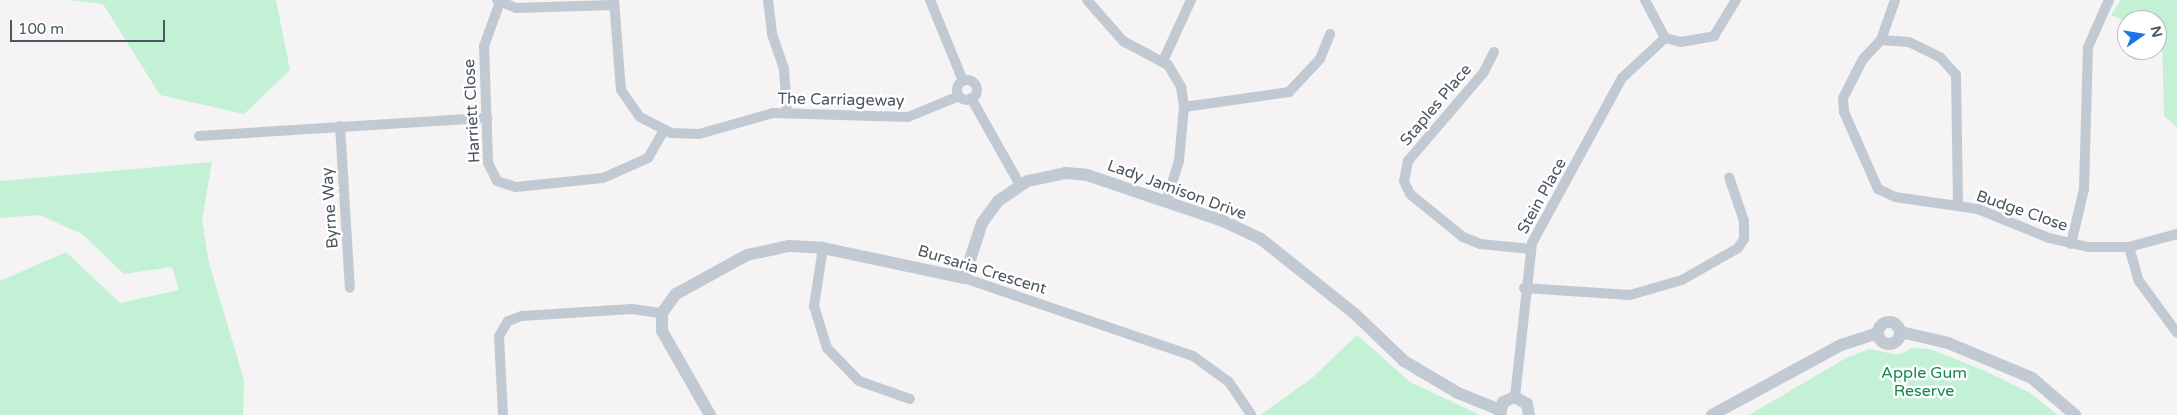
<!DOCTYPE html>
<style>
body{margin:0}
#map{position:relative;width:2177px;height:415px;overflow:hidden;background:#f5f3f3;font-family:"Varela Round",sans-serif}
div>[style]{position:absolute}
.green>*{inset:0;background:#c3f1d5}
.minor>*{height:10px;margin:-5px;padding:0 5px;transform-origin:5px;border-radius:5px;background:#c1cad2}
.minor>.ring{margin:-5px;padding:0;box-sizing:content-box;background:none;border:10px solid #c1cad2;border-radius:50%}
.tertiary>*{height:12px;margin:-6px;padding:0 6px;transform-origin:6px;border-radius:6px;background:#c1cad2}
.tertiary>.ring{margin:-6px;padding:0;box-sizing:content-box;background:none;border:12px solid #c1cad2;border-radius:50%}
span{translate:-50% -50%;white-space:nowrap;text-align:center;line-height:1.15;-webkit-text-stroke:5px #fff;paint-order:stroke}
.street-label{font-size:16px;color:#4a5661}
.park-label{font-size:16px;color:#17864f}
.north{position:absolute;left:2117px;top:10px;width:50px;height:50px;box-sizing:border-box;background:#fff;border:1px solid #b7bbc0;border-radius:50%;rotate:77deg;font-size:14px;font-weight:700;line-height:20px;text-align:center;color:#4a5661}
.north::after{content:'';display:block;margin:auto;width:18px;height:22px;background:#1a73e8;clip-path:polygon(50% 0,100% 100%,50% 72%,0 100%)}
.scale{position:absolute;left:10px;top:20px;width:155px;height:22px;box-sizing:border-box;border:2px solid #4a5661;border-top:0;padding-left:6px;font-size:15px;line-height:18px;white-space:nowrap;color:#4a5661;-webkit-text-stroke:4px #fff;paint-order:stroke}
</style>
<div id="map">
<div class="green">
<div style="clip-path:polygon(68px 0,276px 0,290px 70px,244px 114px,160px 95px,103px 4px)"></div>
<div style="clip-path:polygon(2121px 0,2177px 0,2177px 127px,2164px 116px,2162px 38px,2157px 36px,2157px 20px,2127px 22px,2111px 15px)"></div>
<div style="clip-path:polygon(212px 162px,202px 220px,209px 263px,244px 380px,243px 415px,0 415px,0 281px,66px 252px,120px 303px,179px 290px,172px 267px,124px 274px,82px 234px,40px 215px,0 218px,0 181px)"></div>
<div style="clip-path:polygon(1357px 335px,1410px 382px,1480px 415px,1260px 415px,1312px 378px)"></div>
<div style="clip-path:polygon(1912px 348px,1930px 349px,1985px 371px,2030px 393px,2058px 415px,1749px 415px,1846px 358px,1869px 349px,1898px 355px)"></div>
</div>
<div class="minor">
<div style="left:497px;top:0;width:21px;rotate:23deg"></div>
<div style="left:516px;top:8px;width:98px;rotate:-1.8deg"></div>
<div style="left:614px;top:0;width:90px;rotate:85.6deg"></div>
<div style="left:621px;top:90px;width:33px;rotate:55deg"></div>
<div style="left:640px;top:117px;width:35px;rotate:27deg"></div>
<div style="left:671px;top:133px;width:28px;rotate:2deg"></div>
<div style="left:699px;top:134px;width:77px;rotate:-15.8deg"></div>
<div style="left:773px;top:113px;width:135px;rotate:1.7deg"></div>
<div style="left:908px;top:117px;width:55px;rotate:-22.4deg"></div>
<div style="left:768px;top:0;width:34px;rotate:83deg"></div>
<div style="left:772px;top:34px;width:37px;rotate:71deg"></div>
<div style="left:784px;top:69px;width:44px;rotate:86.1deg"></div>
<div style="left:930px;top:0;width:87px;rotate:67.8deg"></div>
<div style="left:1087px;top:0;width:55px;rotate:48.7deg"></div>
<div style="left:1123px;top:41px;width:51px;rotate:28.1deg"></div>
<div style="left:1168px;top:65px;width:26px;rotate:59deg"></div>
<div style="left:1181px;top:87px;width:20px;rotate:81deg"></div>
<div style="left:1184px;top:107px;width:54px;rotate:95.3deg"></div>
<div style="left:1179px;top:161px;width:43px;rotate:107.6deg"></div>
<div style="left:1645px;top:0;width:43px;rotate:62.2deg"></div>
<div style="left:1665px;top:38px;width:16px;rotate:14deg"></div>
<div style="left:1681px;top:42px;width:34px;rotate:-10deg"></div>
<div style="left:1714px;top:36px;width:42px;rotate:-58.6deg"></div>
<div style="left:1895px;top:0;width:42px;rotate:109.3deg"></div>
<div style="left:1881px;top:40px;width:26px;rotate:133deg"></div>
<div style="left:1863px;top:59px;width:44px;rotate:117.1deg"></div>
<div style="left:1843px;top:98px;width:14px;rotate:86deg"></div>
<div style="left:1844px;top:112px;width:84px;rotate:66.2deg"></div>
<div style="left:1878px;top:189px;width:19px;rotate:25deg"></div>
<div style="left:1895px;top:197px;width:84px;rotate:8.2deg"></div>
<div style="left:1978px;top:209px;width:77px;rotate:22.2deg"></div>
<div style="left:2049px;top:238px;width:40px;rotate:13deg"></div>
<div style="left:2088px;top:247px;width:41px"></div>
<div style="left:2129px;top:247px;width:50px;rotate:-15.2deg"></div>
<div style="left:500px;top:2px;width:47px;rotate:110deg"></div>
<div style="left:484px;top:46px;width:117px;rotate:88deg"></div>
<div style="left:488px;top:163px;width:20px;rotate:63deg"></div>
<div style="left:497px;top:181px;width:20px;rotate:18deg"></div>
<div style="left:516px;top:187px;width:87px;rotate:-5.9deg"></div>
<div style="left:603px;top:178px;width:49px;rotate:-24deg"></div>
<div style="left:648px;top:158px;width:32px;rotate:-60deg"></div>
<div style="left:1881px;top:40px;width:28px;rotate:4deg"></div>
<div style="left:1909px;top:42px;width:34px;rotate:26deg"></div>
<div style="left:1940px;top:57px;width:24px;rotate:48deg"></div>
<div style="left:1956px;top:75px;width:130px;rotate:89.1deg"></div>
<div style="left:1494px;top:52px;width:22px;rotate:117deg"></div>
<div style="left:1484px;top:72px;width:117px;rotate:130.5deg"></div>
<div style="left:1408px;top:161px;width:20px;rotate:101deg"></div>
<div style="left:1404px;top:181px;width:14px;rotate:65deg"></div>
<div style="left:1410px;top:194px;width:68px;rotate:39.1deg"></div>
<div style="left:1463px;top:237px;width:18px;rotate:22deg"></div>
<div style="left:1480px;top:244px;width:50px;rotate:5.7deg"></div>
<div style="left:1163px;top:61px;width:67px;rotate:-65.3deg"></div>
<div class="ring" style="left:957px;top:80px;width:10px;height:10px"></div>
<div style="left:971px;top:98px;width:100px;rotate:60.6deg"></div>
<div style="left:1184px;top:107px;width:106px;rotate:-8.1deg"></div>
<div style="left:1289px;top:92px;width:45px;rotate:-46.8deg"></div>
<div style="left:1320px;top:59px;width:27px;rotate:-68deg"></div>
<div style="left:340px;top:126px;width:162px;rotate:86.5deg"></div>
<div style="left:199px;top:136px;width:289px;rotate:-3.6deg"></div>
<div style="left:2071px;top:244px;width:57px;rotate:-76.7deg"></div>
<div style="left:2084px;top:189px;width:142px;rotate:-88.4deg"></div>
<div style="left:2088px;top:47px;width:51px;rotate:-65.9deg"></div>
<div style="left:2129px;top:247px;width:35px;rotate:74deg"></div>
<div style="left:2139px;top:281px;width:64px;rotate:53.8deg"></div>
<div style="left:823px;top:248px;width:59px;rotate:98.8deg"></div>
<div style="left:814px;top:306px;width:44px;rotate:72.8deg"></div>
<div style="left:827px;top:348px;width:46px;rotate:45.9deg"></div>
<div style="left:859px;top:381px;width:54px;rotate:19.4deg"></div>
<div style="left:964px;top:278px;width:242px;rotate:18.8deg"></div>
<div style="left:1193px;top:356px;width:44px;rotate:35.8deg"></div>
<div style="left:1229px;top:382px;width:40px;rotate:56deg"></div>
<div style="left:1524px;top:288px;width:106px;rotate:3.8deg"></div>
<div style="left:1630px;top:295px;width:54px;rotate:-16.1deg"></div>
<div style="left:1682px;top:280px;width:64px;rotate:-29.7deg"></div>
<div style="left:1738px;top:248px;width:11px;rotate:-56deg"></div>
<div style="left:1744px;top:239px;width:18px;rotate:-90deg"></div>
<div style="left:1744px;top:221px;width:46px;rotate:-108.8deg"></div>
<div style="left:1515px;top:397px;width:155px;rotate:-83.7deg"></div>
<div style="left:1532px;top:243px;width:188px;rotate:-61.4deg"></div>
<div style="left:1622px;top:78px;width:59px;rotate:-42.9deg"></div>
<div style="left:503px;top:415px;width:79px;rotate:-92.9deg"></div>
<div style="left:499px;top:336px;width:17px;rotate:-59deg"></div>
<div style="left:508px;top:321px;width:15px;rotate:-20deg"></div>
<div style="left:522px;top:316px;width:110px;rotate:-3.6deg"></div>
<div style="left:632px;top:309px;width:30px;rotate:8deg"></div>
</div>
<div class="tertiary">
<div class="ring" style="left:1878px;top:322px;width:10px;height:10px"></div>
<div style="left:1901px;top:332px;width:48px;rotate:13.2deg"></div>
<div style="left:1948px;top:343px;width:91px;rotate:22.6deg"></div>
<div style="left:2032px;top:378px;width:57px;rotate:40.7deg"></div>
<div style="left:710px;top:415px;width:97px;rotate:-119.7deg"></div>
<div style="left:662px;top:331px;width:18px;rotate:-90deg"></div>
<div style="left:662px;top:313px;width:24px;rotate:-54deg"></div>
<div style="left:676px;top:294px;width:81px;rotate:-28.8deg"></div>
<div style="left:747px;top:255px;width:43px;rotate:-12.1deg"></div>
<div style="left:789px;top:246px;width:34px;rotate:3deg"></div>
<div style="left:823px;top:248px;width:144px;rotate:12deg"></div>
<div style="left:964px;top:278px;width:58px;rotate:-71.9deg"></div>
<div style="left:982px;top:223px;width:27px;rotate:-54deg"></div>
<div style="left:998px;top:201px;width:36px;rotate:-34deg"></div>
<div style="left:1028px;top:181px;width:39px;rotate:-12deg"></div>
<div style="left:1066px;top:173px;width:21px;rotate:5deg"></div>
<div style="left:1087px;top:175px;width:144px;rotate:18.7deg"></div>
<div style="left:1223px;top:221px;width:42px;rotate:25.3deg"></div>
<div style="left:1261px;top:239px;width:120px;rotate:38.6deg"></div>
<div style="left:1355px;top:314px;width:68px;rotate:43.8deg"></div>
<div style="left:1404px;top:361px;width:63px;rotate:30.7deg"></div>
<div style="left:1458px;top:393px;width:45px;rotate:22deg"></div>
<div style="left:1500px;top:415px;width:13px;rotate:-77deg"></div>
<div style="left:1503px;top:402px;width:13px;rotate:-23deg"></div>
<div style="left:1515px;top:397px;width:14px;rotate:30deg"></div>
<div style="left:1527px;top:404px;width:11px;rotate:80deg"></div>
<div style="left:1712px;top:415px;width:147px;rotate:-28.5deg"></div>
<div style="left:1841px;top:345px;width:39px;rotate:-18deg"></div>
</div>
<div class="street-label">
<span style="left:841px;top:100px;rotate:1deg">The Carriageway</span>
<span style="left:1436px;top:105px;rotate:-50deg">Staples Place</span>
<span style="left:472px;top:111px;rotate:-93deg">Harriett Close</span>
<span style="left:1177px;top:190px;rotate:20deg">Lady Jamison Drive</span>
<span style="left:1542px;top:196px;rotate:-61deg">Stein Place</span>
<span style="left:330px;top:208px;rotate:-94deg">Byrne Way</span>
<span style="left:2022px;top:211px;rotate:19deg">Budge Close</span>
<span style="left:982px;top:270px;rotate:17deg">Bursaria Crescent</span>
</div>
<div class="park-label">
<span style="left:1924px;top:382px">Apple Gum<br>Reserve</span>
</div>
<div class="north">N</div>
<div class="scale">100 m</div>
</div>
